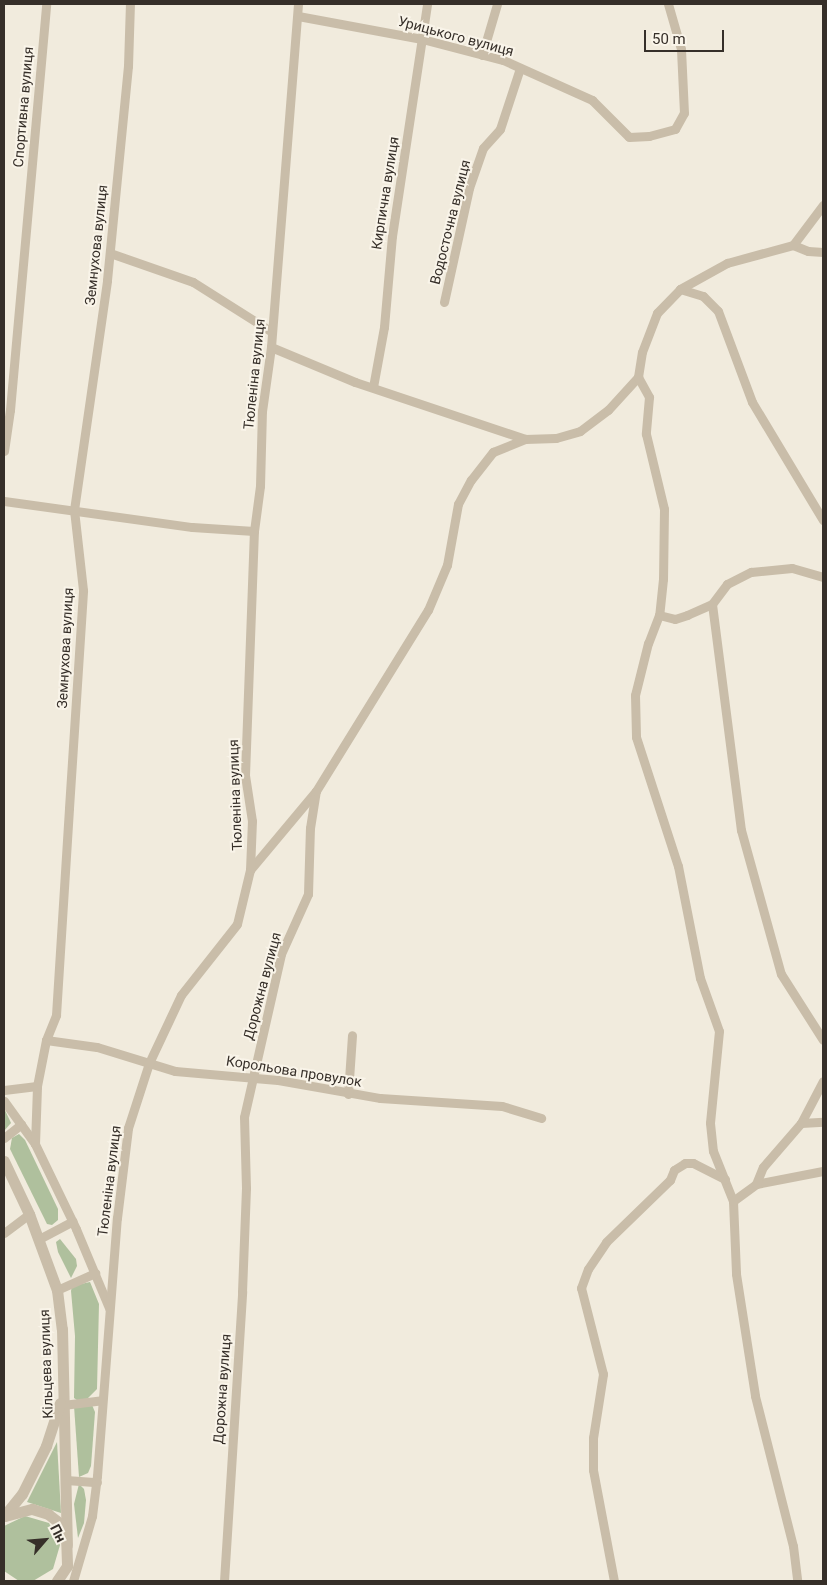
<!DOCTYPE html>
<meta charset="utf-8">
<style>
body{margin:0}
#map{position:relative;width:827px;height:1585px;overflow:hidden;background:#f1ebdd;font-family:Roboto,sans-serif}
div>[style]{position:absolute}
.green>*{inset:0;background:#afc09d}
.minor>*{height:9px;margin:-4.5px;padding:0 4.5px;transform-origin:4.5px;border-radius:4.5px;background:#c9bda9}
.tertiary>*{height:11px;margin:-5.5px;padding:0 5.5px;transform-origin:5.5px;border-radius:5.5px;background:#c9bda9}
span{translate:-50% -50%;white-space:nowrap;text-align:center;line-height:1.15;-webkit-text-stroke:4px #f9f4e9;paint-order:stroke}
.street-label{font-size:14px;color:#362f29}
.frame{position:absolute;inset:0;border:5px solid #362f29;pointer-events:none}
.north{position:absolute;left:20px;top:1515px;width:50px;height:50px;-webkit-text-stroke:4px #f9f4e9;paint-order:stroke;rotate:63deg;font-size:14px;font-weight:700;line-height:20px;text-align:center;color:#362f29}
.north::after{content:'';display:block;margin:auto;width:18px;height:22px;background:#362f29;clip-path:polygon(50% 0,100% 100%,50% 72%,0 100%)}
.scale{position:absolute;left:644px;top:30px;width:80px;height:22px;box-sizing:border-box;border:2px solid #362f29;border-top:0;padding-left:6px;font-size:15px;line-height:18px;white-space:nowrap;color:#362f29;-webkit-text-stroke:4px #f9f4e9;paint-order:stroke}
</style>
<div id="map">
<div class="green">
<div style="clip-path:polygon(4px 1108px,11px 1123px,4px 1131px)"></div>
<div style="clip-path:polygon(19px 1134px,25px 1140px,58px 1209px,58px 1220px,52px 1225px,47px 1224px,10px 1149px,12px 1138px)"></div>
<div style="clip-path:polygon(60px 1239px,76px 1259px,77px 1266px,71px 1278px,58px 1252px,56px 1242px)"></div>
<div style="clip-path:polygon(90px 1282px,99px 1304px,97px 1389px,86px 1400px,77px 1400px,74px 1398px,75px 1336px,71px 1291px,72px 1286px)"></div>
<div style="clip-path:polygon(92px 1405px,95px 1412px,91px 1466px,88px 1473px,79px 1477px,74px 1406px)"></div>
<div style="clip-path:polygon(57px 1442px,61px 1513px,27px 1502px)"></div>
<div style="clip-path:polygon(79px 1484px,84px 1489px,86px 1500px,84px 1523px,78px 1538px,74px 1504px)"></div>
<div style="clip-path:polygon(25px 1516px,49px 1523px,60px 1545px,53px 1569px,33px 1581px,19px 1581px,4px 1571px,4px 1526px)"></div>
</div>
<div class="minor">
<div style="left:298px;top:16px;width:126px;rotate:10.5deg"></div>
<div style="left:422px;top:39px;width:84px;rotate:14.5deg"></div>
<div style="left:503px;top:60px;width:98px;rotate:24.2deg"></div>
<div style="left:592px;top:100px;width:52px;rotate:45deg"></div>
<div style="left:629px;top:137px;width:20px;rotate:-3deg"></div>
<div style="left:649px;top:136px;width:27px;rotate:-15deg"></div>
<div style="left:675px;top:129px;width:18px;rotate:-61deg"></div>
<div style="left:684px;top:113px;width:64px;rotate:-92.7deg"></div>
<div style="left:681px;top:49px;width:47px;rotate:-106.1deg"></div>
<div style="left:482px;top:55px;width:53px;rotate:-73.6deg"></div>
<div style="left:793px;top:245px;width:16px;rotate:22deg"></div>
<div style="left:808px;top:251px;width:15px;rotate:4deg"></div>
<div style="left:110px;top:253px;width:88px;rotate:19.3deg"></div>
<div style="left:193px;top:282px;width:93px;rotate:32.3deg"></div>
<div style="left:680px;top:289px;width:24px;rotate:17deg"></div>
<div style="left:703px;top:296px;width:21px;rotate:45deg"></div>
<div style="left:718px;top:311px;width:97px;rotate:69.5deg"></div>
<div style="left:752px;top:402px;width:138px;rotate:59deg"></div>
<div style="left:444px;top:302px;width:117px;rotate:-77.6deg"></div>
<div style="left:469px;top:188px;width:42px;rotate:-70.7deg"></div>
<div style="left:483px;top:148px;width:25px;rotate:-48deg"></div>
<div style="left:500px;top:129px;width:64px;rotate:-71.8deg"></div>
<div style="left:271px;top:347px;width:91px;rotate:22.6deg"></div>
<div style="left:355px;top:382px;width:179px;rotate:18.5deg"></div>
<div style="left:525px;top:439px;width:31px;rotate:-2deg"></div>
<div style="left:556px;top:438px;width:25px;rotate:-16deg"></div>
<div style="left:580px;top:431px;width:35px;rotate:-37deg"></div>
<div style="left:608px;top:410px;width:45px;rotate:-47.7deg"></div>
<div style="left:638px;top:377px;width:25px;rotate:-81deg"></div>
<div style="left:642px;top:352px;width:42px;rotate:-69deg"></div>
<div style="left:657px;top:313px;width:33px;rotate:-46deg"></div>
<div style="left:680px;top:289px;width:54px;rotate:-29deg"></div>
<div style="left:727px;top:263px;width:68px;rotate:-15.3deg"></div>
<div style="left:793px;top:245px;width:50px;rotate:-53.1deg"></div>
<div style="left:638px;top:377px;width:23px;rotate:61deg"></div>
<div style="left:649px;top:397px;width:37px;rotate:95deg"></div>
<div style="left:646px;top:434px;width:77px;rotate:76.5deg"></div>
<div style="left:664px;top:509px;width:70px;rotate:90.8deg"></div>
<div style="left:663px;top:579px;width:36px;rotate:96deg"></div>
<div style="left:659px;top:615px;width:30px;rotate:111deg"></div>
<div style="left:648px;top:643px;width:54px;rotate:104deg"></div>
<div style="left:635px;top:695px;width:42px;rotate:88.6deg"></div>
<div style="left:636px;top:737px;width:136px;rotate:72deg"></div>
<div style="left:678px;top:866px;width:114px;rotate:78.9deg"></div>
<div style="left:700px;top:978px;width:56px;rotate:70.3deg"></div>
<div style="left:719px;top:1031px;width:92px;rotate:95.6deg"></div>
<div style="left:710px;top:1123px;width:28px;rotate:84deg"></div>
<div style="left:713px;top:1151px;width:54px;rotate:68.2deg"></div>
<div style="left:733px;top:1201px;width:73px;rotate:87.6deg"></div>
<div style="left:736px;top:1274px;width:123px;rotate:81.1deg"></div>
<div style="left:755px;top:1396px;width:155px;rotate:75.8deg"></div>
<div style="left:793px;top:1546px;width:35px;rotate:83deg"></div>
<div style="left:373px;top:387px;width:61px;rotate:-79.6deg"></div>
<div style="left:384px;top:327px;width:91px;rotate:-85deg"></div>
<div style="left:392px;top:236px;width:235px;rotate:-81.4deg"></div>
<div style="left:4px;top:451px;width:41px;rotate:-81.7deg"></div>
<div style="left:10px;top:410px;width:408px;rotate:-84.9deg"></div>
<div style="left:4px;top:501px;width:190px;rotate:7.9deg"></div>
<div style="left:192px;top:527px;width:62px;rotate:3.7deg"></div>
<div style="left:712px;top:604px;width:228px;rotate:82.7deg"></div>
<div style="left:741px;top:830px;width:149px;rotate:74.5deg"></div>
<div style="left:781px;top:974px;width:78px;rotate:57.5deg"></div>
<div style="left:659px;top:615px;width:16px;rotate:14deg"></div>
<div style="left:675px;top:619px;width:13px;rotate:-18deg"></div>
<div style="left:687px;top:615px;width:27px;rotate:-24deg"></div>
<div style="left:712px;top:604px;width:25px;rotate:-53deg"></div>
<div style="left:727px;top:584px;width:27px;rotate:-27deg"></div>
<div style="left:751px;top:572px;width:41px;rotate:-5.6deg"></div>
<div style="left:792px;top:568px;width:32px;rotate:16deg"></div>
<div style="left:250px;top:870px;width:103px;rotate:-50.1deg"></div>
<div style="left:46px;top:1040px;width:51px;rotate:7.8deg"></div>
<div style="left:97px;top:1047px;width:82px;rotate:17.1deg"></div>
<div style="left:175px;top:1071px;width:103px;rotate:5deg"></div>
<div style="left:278px;top:1080px;width:104px;rotate:10deg"></div>
<div style="left:380px;top:1098px;width:122px;rotate:3.8deg"></div>
<div style="left:502px;top:1106px;width:41px;rotate:17.1deg"></div>
<div style="left:4px;top:1090px;width:33px;rotate:-7deg"></div>
<div style="left:348px;top:1094px;width:59px;rotate:-86.1deg"></div>
<div style="left:4px;top:1101px;width:53px;rotate:54.2deg"></div>
<div style="left:35px;top:1144px;width:94px;rotate:64.2deg"></div>
<div style="left:76px;top:1229px;width:86px;rotate:67.3deg"></div>
<div style="left:801px;top:1123px;width:47px;rotate:-62.4deg"></div>
<div style="left:4px;top:1138px;width:22px;rotate:-39deg"></div>
<div style="left:35px;top:1144px;width:58px;rotate:-88deg"></div>
<div style="left:37px;top:1086px;width:47px;rotate:-78.9deg"></div>
<div style="left:46px;top:1040px;width:27px;rotate:-68deg"></div>
<div style="left:56px;top:1015px;width:207px;rotate:-86.4deg"></div>
<div style="left:69px;top:808px;width:218px;rotate:-86.3deg"></div>
<div style="left:83px;top:590px;width:81px;rotate:-96.4deg"></div>
<div style="left:74px;top:510px;width:232px;rotate:-81.8deg"></div>
<div style="left:107px;top:280px;width:215px;rotate:-84.4deg"></div>
<div style="left:128px;top:66px;width:62px;rotate:-88.2deg"></div>
<div style="left:756px;top:1184px;width:68px;rotate:-11deg"></div>
<div style="left:733px;top:1201px;width:29px;rotate:-36deg"></div>
<div style="left:756px;top:1184px;width:18px;rotate:-68deg"></div>
<div style="left:763px;top:1167px;width:58px;rotate:-49.2deg"></div>
<div style="left:801px;top:1123px;width:22px;rotate:-3deg"></div>
<div style="left:4px;top:1233px;width:31px;rotate:-37deg"></div>
<div style="left:39px;top:1239px;width:38px;rotate:-28deg"></div>
<div style="left:57px;top:1290px;width:42px;rotate:-24.1deg"></div>
<div style="left:63px;top:1405px;width:39px;rotate:-7deg"></div>
<div style="left:66px;top:1480px;width:31px;rotate:4deg"></div>
<div style="left:73px;top:1581px;width:68px;rotate:-73.7deg"></div>
<div style="left:92px;top:1516px;width:40px;rotate:-82.9deg"></div>
<div style="left:97px;top:1476px;width:259px;rotate:-85.6deg"></div>
<div style="left:117px;top:1218px;width:91px;rotate:-83deg"></div>
<div style="left:128px;top:1128px;width:68px;rotate:-72.1deg"></div>
<div style="left:149px;top:1063px;width:75px;rotate:-64.8deg"></div>
<div style="left:181px;top:995px;width:90px;rotate:-51.7deg"></div>
<div style="left:237px;top:924px;width:56px;rotate:-76.5deg"></div>
<div style="left:250px;top:870px;width:49px;rotate:-87.7deg"></div>
<div style="left:252px;top:821px;width:47px;rotate:-98.7deg"></div>
<div style="left:245px;top:775px;width:244px;rotate:-87.9deg"></div>
<div style="left:254px;top:531px;width:45px;rotate:-82.4deg"></div>
<div style="left:260px;top:486px;width:75px;rotate:-88.5deg"></div>
<div style="left:262px;top:411px;width:65px;rotate:-82deg"></div>
<div style="left:271px;top:347px;width:344px;rotate:-85.5deg"></div>
<div style="left:224px;top:1581px;width:290px;rotate:-86.4deg"></div>
<div style="left:242px;top:1292px;width:104px;rotate:-87.8deg"></div>
<div style="left:246px;top:1188px;width:71px;rotate:-91.6deg"></div>
<div style="left:244px;top:1117px;width:167px;rotate:-77.2deg"></div>
<div style="left:281px;top:954px;width:66px;rotate:-65.8deg"></div>
<div style="left:308px;top:894px;width:66px;rotate:-88.3deg"></div>
<div style="left:310px;top:828px;width:37px;rotate:-81deg"></div>
<div style="left:316px;top:791px;width:213px;rotate:-58.3deg"></div>
<div style="left:428px;top:610px;width:49px;rotate:-67.1deg"></div>
<div style="left:447px;top:565px;width:62px;rotate:-79.8deg"></div>
<div style="left:458px;top:504px;width:27px;rotate:-62deg"></div>
<div style="left:471px;top:480px;width:36px;rotate:-52deg"></div>
<div style="left:493px;top:452px;width:35px;rotate:-22deg"></div>
<div style="left:614px;top:1581px;width:113px;rotate:-100.7deg"></div>
<div style="left:593px;top:1470px;width:32px;rotate:-90deg"></div>
<div style="left:593px;top:1438px;width:65px;rotate:-81.1deg"></div>
<div style="left:603px;top:1374px;width:89px;rotate:-104.3deg"></div>
<div style="left:581px;top:1288px;width:20px;rotate:-70deg"></div>
<div style="left:588px;top:1269px;width:32px;rotate:-56deg"></div>
<div style="left:606px;top:1242px;width:89px;rotate:-44.1deg"></div>
<div style="left:670px;top:1180px;width:11px;rotate:-68deg"></div>
<div style="left:674px;top:1170px;width:13px;rotate:-32deg"></div>
<div style="left:685px;top:1163px;width:8px"></div>
<div style="left:693px;top:1163px;width:36px;rotate:27deg"></div>
</div>
<div class="tertiary">
<div style="left:4px;top:1161px;width:59px;rotate:64.7deg"></div>
<div style="left:29px;top:1214px;width:81px;rotate:69.8deg"></div>
<div style="left:57px;top:1290px;width:39px;rotate:83deg"></div>
<div style="left:62px;top:1329px;width:216px;rotate:88.7deg"></div>
<div style="left:4px;top:1516px;width:28px;rotate:-51deg"></div>
<div style="left:22px;top:1494px;width:54px;rotate:-63.4deg"></div>
<div style="left:46px;top:1446px;width:45px;rotate:-72deg"></div>
<div style="left:5px;top:1516px;width:28px;rotate:-15deg"></div>
<div style="left:32px;top:1509px;width:17px;rotate:17deg"></div>
<div style="left:48px;top:1514px;width:16px;rotate:38deg"></div>
<div style="left:61px;top:1524px;width:12px;rotate:66deg"></div>
<div style="left:66px;top:1535px;width:31px;rotate:88deg"></div>
<div style="left:67px;top:1566px;width:18px;rotate:124deg"></div>
</div>
<div class="street-label">
<span style="left:456px;top:36px;rotate:15deg">Урицького вулиця</span>
<span style="left:23px;top:107px;rotate:-85deg">Спортивна вулиця</span>
<span style="left:385px;top:193px;rotate:-81deg">Кирпична вулиця</span>
<span style="left:450px;top:222px;rotate:-76deg">Водосточна вулиця</span>
<span style="left:96px;top:245px;rotate:-84deg">Земнухова вулиця</span>
<span style="left:254px;top:374px;rotate:-84deg">Тюленіна вулиця</span>
<span style="left:65px;top:648px;rotate:-87deg">Земнухова вулиця</span>
<span style="left:235px;top:795px;rotate:-92deg">Тюленіна вулиця</span>
<span style="left:262px;top:986px;rotate:-75deg">Дорожна вулиця</span>
<span style="left:294px;top:1071px;rotate:9deg">Корольова провулок</span>
<span style="left:109px;top:1181px;rotate:-83deg">Тюленіна вулиця</span>
<span style="left:46px;top:1364px;rotate:-92deg">Кільцева вулиця</span>
<span style="left:222px;top:1389px;rotate:-86deg">Дорожна вулиця</span>
</div>
<div class="frame"></div>
<div class="north">Пн</div>
<div class="scale">50 m</div>
</div>
